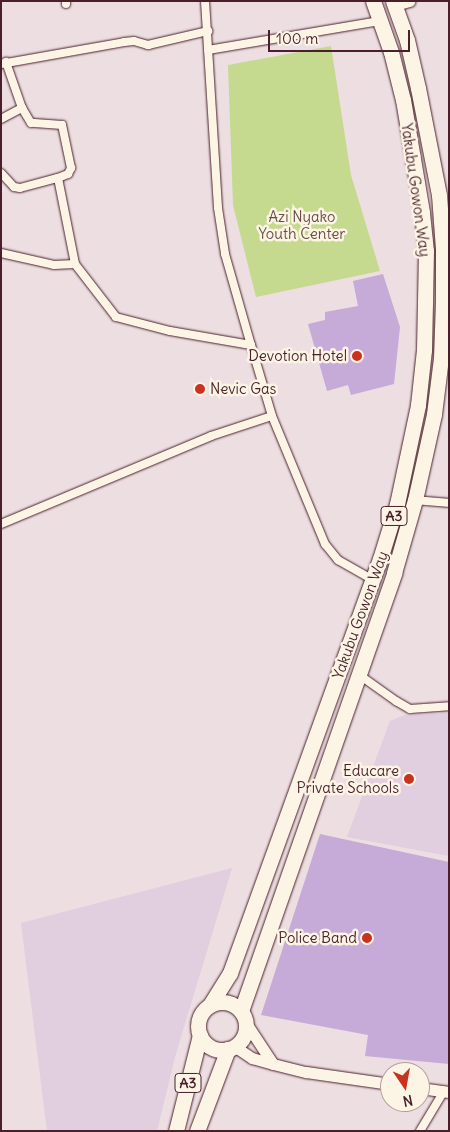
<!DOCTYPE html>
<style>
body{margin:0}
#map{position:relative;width:450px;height:1132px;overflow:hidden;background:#ecdee1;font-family:Delius,sans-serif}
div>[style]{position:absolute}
.built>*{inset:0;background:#e1cede}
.green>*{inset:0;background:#c5da8f}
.building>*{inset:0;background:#c6aad8}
.roads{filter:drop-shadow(0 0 1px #4a1f2b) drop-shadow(0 0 1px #4a1f2b)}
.street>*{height:8px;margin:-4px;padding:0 4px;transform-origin:4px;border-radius:4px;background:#fcf5e5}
.secondary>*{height:11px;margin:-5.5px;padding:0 5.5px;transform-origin:5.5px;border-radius:5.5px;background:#fcf5e5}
.highway>*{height:15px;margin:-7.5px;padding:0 7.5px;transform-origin:7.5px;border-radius:7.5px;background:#fcf5e5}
.highway>.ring{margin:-7.5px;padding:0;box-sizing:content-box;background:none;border:15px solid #fcf5e5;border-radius:50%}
.dots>*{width:14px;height:14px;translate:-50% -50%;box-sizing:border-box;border:2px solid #fcf5e5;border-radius:50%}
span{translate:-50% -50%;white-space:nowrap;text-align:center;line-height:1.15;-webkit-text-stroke:5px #fcf5e5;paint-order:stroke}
.shield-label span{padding:1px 4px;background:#fcf5e5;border:1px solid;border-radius:4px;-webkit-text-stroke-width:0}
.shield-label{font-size:14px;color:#4a1f2b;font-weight:700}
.street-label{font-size:15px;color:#4a1f2b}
.park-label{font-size:15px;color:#694e44}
.poi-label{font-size:15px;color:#4a1f2b}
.right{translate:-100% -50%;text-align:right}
.left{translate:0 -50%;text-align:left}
.frame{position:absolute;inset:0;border:2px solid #4a1f2b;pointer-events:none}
.north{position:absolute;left:380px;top:1062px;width:50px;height:50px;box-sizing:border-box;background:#fcf5e5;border:1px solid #b59f9b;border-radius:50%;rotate:168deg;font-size:14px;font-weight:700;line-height:20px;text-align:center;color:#4a1f2b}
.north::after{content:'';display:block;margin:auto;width:18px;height:22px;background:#c8321e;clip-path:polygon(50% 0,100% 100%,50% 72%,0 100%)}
.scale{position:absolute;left:268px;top:30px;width:142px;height:22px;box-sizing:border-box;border:2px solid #4a1f2b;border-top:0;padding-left:6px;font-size:15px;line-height:18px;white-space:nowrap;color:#4a1f2b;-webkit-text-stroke:4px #fcf5e5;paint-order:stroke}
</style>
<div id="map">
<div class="built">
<div style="clip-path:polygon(449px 713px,449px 856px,347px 837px,390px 721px,405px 715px)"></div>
<div style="clip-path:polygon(232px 868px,175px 1057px,157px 1131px,47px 1131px,21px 923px)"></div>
</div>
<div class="green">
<div style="clip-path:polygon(331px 46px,351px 175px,380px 271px,256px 297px,233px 205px,228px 65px)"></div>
</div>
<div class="building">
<div style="clip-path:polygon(383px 274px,400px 327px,394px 384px,351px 395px,348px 385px,327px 391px,308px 324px,325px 320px,325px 312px,358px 306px,353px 281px)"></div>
<div style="clip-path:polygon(320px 834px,449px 862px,449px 1064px,365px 1056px,368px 1035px,261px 1015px)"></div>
</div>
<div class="roads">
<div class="street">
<div style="left:66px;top:1px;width:3px;rotate:90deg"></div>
<div style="left:205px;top:1px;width:207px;rotate:86.4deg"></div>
<div style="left:218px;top:208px;width:47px;rotate:81.3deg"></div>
<div style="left:225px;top:254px;width:95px;rotate:74.1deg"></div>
<div style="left:251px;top:345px;width:74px;rotate:73.5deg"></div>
<div style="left:272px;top:416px;width:139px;rotate:67.5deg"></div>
<div style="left:325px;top:544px;width:21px;rotate:51deg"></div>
<div style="left:338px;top:560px;width:40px;rotate:29.7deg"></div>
<div style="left:208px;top:50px;width:174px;rotate:-9.6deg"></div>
<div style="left:1px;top:64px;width:125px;rotate:-10.1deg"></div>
<div style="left:124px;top:42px;width:10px;rotate:-6deg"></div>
<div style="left:134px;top:41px;width:15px;rotate:16deg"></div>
<div style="left:148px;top:45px;width:62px;rotate:-13.1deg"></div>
<div style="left:1px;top:119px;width:24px;rotate:-28deg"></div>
<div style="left:1px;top:173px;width:19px;rotate:47deg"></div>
<div style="left:14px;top:187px;width:6px;rotate:9deg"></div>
<div style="left:20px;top:188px;width:39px;rotate:-15deg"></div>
<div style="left:58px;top:178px;width:11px;rotate:-22deg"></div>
<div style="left:68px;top:174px;width:7px;rotate:-63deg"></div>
<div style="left:71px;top:168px;width:44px;rotate:-101.8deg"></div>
<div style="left:62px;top:125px;width:31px;rotate:-176deg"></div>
<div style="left:31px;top:123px;width:17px;rotate:-121deg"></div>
<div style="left:22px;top:108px;width:49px;rotate:-109.2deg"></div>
<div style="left:58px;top:178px;width:88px;rotate:78.8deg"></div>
<div style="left:75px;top:264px;width:67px;rotate:52.3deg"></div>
<div style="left:116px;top:317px;width:56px;rotate:14.5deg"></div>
<div style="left:170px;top:331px;width:82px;rotate:9.8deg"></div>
<div style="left:1px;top:253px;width:54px;rotate:12.8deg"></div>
<div style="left:54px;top:265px;width:21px;rotate:-3deg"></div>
<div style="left:415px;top:500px;width:34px;rotate:5deg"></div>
<div style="left:1px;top:524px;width:228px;rotate:-22.7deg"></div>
<div style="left:211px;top:436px;width:64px;rotate:-18.2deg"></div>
<div style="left:358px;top:674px;width:47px;rotate:35.4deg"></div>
<div style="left:396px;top:701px;width:16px;rotate:30deg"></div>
<div style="left:410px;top:709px;width:39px;rotate:-4deg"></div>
<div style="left:420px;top:1131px;width:47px;rotate:-59deg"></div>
</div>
<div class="secondary">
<div style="left:395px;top:5px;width:15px;rotate:-16deg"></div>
<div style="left:246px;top:1023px;width:49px;rotate:56.6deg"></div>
<div style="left:234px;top:1046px;width:22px;rotate:34deg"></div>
<div style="left:252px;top:1058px;width:22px;rotate:16deg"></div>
<div style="left:273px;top:1064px;width:34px;rotate:14deg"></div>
<div style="left:306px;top:1072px;width:85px;rotate:8.1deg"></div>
<div style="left:420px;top:1088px;width:29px;rotate:8deg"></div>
</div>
<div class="highway">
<div class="ring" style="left:198px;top:1002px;width:33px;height:33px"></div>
<div style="left:210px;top:1005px;width:38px;rotate:-58deg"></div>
<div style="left:230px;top:973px;width:440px;rotate:-70.1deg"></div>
<div style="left:380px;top:559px;width:58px;rotate:-72.8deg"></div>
<div style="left:397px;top:504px;width:101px;rotate:-78deg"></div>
<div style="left:418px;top:405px;width:55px;rotate:-83.8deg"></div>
<div style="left:424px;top:350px;width:48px;rotate:-88.8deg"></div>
<div style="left:425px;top:302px;width:51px;rotate:-88.9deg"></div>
<div style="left:426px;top:251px;width:39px;rotate:-96deg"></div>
<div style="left:422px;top:212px;width:114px;rotate:-99.6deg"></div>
<div style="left:403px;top:100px;width:49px;rotate:-104deg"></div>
<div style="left:391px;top:52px;width:54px;rotate:-109.4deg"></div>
<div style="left:241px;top:1011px;width:464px;rotate:-70.7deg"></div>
<div style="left:394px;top:573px;width:76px;rotate:-74deg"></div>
<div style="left:415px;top:500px;width:88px;rotate:-77.5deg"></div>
<div style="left:434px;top:414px;width:56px;rotate:-82.9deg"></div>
<div style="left:441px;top:358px;width:58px;rotate:-88deg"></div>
<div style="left:443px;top:300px;width:51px;rotate:-90deg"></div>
<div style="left:443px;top:249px;width:54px;rotate:-94.2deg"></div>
<div style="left:439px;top:195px;width:109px;rotate:-101.1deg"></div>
<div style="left:418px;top:88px;width:49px;rotate:-102.9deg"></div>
<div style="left:407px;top:40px;width:41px;rotate:-109.7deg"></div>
<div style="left:176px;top:1131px;width:99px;rotate:-76deg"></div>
<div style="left:197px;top:1131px;width:88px;rotate:-69.3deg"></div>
</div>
</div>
<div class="dots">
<div style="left:357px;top:356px;background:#c8321e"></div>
<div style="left:200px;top:389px;background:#c8321e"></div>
<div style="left:409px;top:779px;background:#c8321e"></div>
<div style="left:367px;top:938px;background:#c8321e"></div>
</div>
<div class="shield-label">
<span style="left:394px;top:516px">A3</span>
<span style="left:188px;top:1083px">A3</span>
</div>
<div class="street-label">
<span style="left:416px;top:190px;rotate:82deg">Yakubu Gowon Way</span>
<span style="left:360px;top:615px;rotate:-70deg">Yakubu Gowon Way</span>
</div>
<div class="park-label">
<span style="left:302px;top:225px">Azi Nyako<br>Youth Center</span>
</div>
<div class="poi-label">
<span class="right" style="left:347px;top:356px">Devotion Hotel</span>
<span class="left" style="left:210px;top:389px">Nevic Gas</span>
<span class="right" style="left:399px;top:779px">Educare<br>Private Schools</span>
<span class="right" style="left:357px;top:938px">Police Band</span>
</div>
<div class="frame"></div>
<div class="north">N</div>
<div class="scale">100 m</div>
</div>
